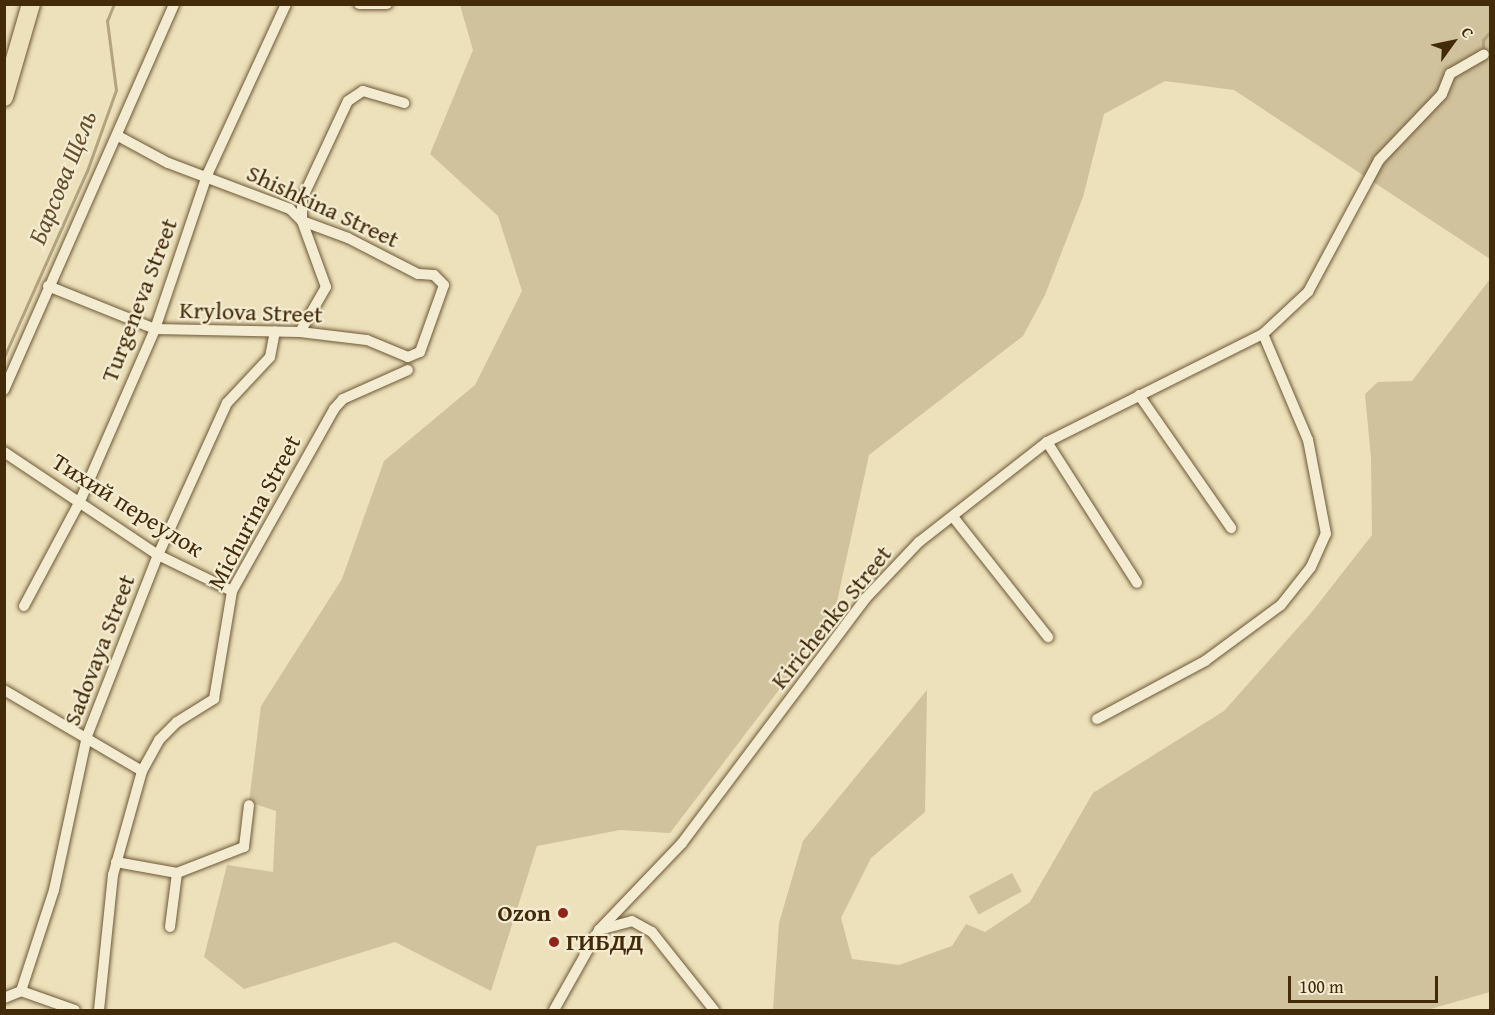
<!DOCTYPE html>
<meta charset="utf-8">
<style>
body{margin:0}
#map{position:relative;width:1495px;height:1015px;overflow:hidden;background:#ece1ba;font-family:"Gentium Book Plus",serif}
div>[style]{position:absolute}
.green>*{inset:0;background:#cfc29c;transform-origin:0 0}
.stream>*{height:3px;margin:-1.5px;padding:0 1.5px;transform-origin:1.5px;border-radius:1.5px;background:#b3a37e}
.roads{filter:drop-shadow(0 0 2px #6d5835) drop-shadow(0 0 2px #6d5835)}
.minor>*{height:10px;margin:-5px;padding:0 5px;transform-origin:5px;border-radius:5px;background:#f3ecd2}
.trunk>*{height:18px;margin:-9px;padding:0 9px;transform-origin:9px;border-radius:9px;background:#ece1ba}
.dots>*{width:16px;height:16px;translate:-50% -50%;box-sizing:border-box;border:3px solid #f3ecd2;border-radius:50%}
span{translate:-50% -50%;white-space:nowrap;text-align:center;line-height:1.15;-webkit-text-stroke:4.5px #f3ecd2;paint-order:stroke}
.street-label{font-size:24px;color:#432b09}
.poi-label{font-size:24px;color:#432b09;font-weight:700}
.right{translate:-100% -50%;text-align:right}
.left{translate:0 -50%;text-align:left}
.water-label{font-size:26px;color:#654f2c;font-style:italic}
.frame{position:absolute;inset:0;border:6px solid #432b09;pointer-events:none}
.north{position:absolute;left:1423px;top:12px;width:60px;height:60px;-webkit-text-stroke:4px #f3ecd2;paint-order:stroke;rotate:57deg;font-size:16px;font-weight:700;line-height:24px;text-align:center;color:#432b09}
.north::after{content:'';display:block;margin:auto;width:21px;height:27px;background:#432b09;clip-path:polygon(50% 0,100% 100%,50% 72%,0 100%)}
.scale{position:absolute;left:1288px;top:976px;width:150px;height:27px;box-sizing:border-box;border:3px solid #432b09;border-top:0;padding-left:8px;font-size:18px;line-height:21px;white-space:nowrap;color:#432b09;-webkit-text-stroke:4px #f3ecd2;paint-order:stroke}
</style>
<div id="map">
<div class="green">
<div style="clip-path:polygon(460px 5px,1490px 5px,1490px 259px,1234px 90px,1165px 81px,1104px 114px,1083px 197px,1045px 295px,1023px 336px,869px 455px,836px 606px,788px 678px,670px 833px,620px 830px,537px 846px,491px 991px,395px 942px,244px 989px,204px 957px,227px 865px,273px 872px,276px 811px,249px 802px,261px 706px,342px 579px,384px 461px,475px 385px,522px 291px,498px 216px,430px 154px,473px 50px)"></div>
<div style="clip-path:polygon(1490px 279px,1490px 992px,1427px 1010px,773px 1010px,779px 923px,803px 841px,927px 690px,925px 812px,871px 858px,841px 918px,852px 959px,899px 965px,952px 946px,966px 924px,985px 932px,1030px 902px,1093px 793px,1224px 711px,1311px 613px,1372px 535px,1371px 458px,1365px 394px,1378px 382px,1412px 381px)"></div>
<div style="left:1012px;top:873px;width:21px;height:49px;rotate:62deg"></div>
</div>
<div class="stream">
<div style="left:1483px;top:51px;width:11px;rotate:-90deg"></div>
<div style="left:1483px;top:40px;width:11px;rotate:-49deg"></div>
<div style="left:4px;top:357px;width:204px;rotate:-66deg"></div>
<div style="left:87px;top:171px;width:86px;rotate:-70.3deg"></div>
<div style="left:116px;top:90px;width:70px;rotate:-97.4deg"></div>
<div style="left:107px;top:21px;width:18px;rotate:-68deg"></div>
</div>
<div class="roads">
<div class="minor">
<div style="left:359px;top:4px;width:28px"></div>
<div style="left:48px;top:286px;width:115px;rotate:21.9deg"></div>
<div style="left:155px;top:329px;width:145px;rotate:1.2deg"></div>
<div style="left:300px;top:332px;width:67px;rotate:6.8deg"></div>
<div style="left:367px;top:340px;width:44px;rotate:22.5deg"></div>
<div style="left:408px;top:357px;width:13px;rotate:-23deg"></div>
<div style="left:420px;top:352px;width:71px;rotate:-70.3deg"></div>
<div style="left:444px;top:285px;width:14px;rotate:-135deg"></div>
<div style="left:434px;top:275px;width:16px;rotate:-176deg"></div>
<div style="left:418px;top:274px;width:79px;rotate:-152.8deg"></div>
<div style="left:348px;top:238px;width:49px;rotate:-159.7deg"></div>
<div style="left:302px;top:221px;width:17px;rotate:-135deg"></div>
<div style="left:290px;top:209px;width:130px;rotate:-159.3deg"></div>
<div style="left:168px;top:163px;width:57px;rotate:-151.6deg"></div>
<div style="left:300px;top:332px;width:52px;rotate:-60deg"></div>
<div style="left:326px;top:287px;width:70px;rotate:-110deg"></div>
<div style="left:302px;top:221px;width:22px;rotate:-90deg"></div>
<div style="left:302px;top:199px;width:108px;rotate:-64.9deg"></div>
<div style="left:348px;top:101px;width:18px;rotate:-34deg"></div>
<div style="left:363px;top:91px;width:43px;rotate:16.3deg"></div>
<div style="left:4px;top:390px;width:422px;rotate:-66.2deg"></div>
<div style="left:1139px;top:395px;width:162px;rotate:55.3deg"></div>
<div style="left:1047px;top:442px;width:167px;rotate:57.4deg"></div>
<div style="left:4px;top:452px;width:185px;rotate:33.8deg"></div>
<div style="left:158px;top:555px;width:82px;rotate:25.9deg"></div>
<div style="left:954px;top:518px;width:152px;rotate:51.7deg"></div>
<div style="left:24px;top:606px;width:119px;rotate:-61.9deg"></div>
<div style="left:80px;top:501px;width:188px;rotate:-66.4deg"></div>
<div style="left:155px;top:329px;width:163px;rotate:-71.3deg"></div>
<div style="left:207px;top:175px;width:188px;rotate:-65.2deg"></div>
<div style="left:4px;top:690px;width:160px;rotate:30.4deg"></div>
<div style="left:1097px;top:719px;width:123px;rotate:-28.2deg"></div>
<div style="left:1205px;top:661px;width:94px;rotate:-36.4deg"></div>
<div style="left:1281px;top:605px;width:48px;rotate:-51.7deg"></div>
<div style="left:1311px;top:567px;width:36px;rotate:-66deg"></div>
<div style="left:1326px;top:534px;width:96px;rotate:-100.8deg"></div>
<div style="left:1308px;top:440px;width:115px;rotate:-113deg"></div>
<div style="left:116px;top:862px;width:62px;rotate:10.2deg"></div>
<div style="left:170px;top:927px;width:54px;rotate:-82.6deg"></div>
<div style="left:177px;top:873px;width:72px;rotate:-21.2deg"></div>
<div style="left:244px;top:847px;width:42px;rotate:-83.2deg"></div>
<div style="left:599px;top:930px;width:34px;rotate:-15deg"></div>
<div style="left:632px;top:921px;width:23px;rotate:29deg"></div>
<div style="left:652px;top:932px;width:100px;rotate:51.5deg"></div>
<div style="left:21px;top:991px;width:106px;rotate:-71.9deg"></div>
<div style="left:54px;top:890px;width:157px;rotate:-77.9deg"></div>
<div style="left:87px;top:736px;width:194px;rotate:-68.6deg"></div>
<div style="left:158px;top:555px;width:167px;rotate:-65.6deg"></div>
<div style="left:227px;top:403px;width:63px;rotate:-46.9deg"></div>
<div style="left:270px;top:357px;width:26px;rotate:-79deg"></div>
<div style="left:21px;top:991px;width:57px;rotate:19.4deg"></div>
<div style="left:4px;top:998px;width:18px;rotate:-22deg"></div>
<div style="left:99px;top:1010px;width:136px;rotate:-84.1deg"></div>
<div style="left:113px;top:875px;width:108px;rotate:-74.4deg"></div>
<div style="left:142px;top:771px;width:35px;rotate:-61deg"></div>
<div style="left:159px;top:740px;width:25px;rotate:-45deg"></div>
<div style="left:177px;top:722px;width:44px;rotate:-31.9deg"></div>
<div style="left:214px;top:699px;width:109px;rotate:-80.5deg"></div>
<div style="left:232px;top:591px;width:209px;rotate:-60.7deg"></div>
<div style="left:334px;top:409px;width:13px;rotate:-48deg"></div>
<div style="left:343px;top:399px;width:71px;rotate:-24deg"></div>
<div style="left:554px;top:1010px;width:92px;rotate:-60.6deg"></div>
<div style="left:599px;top:930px;width:120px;rotate:-46.3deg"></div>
<div style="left:682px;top:843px;width:306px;rotate:-53.1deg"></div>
<div style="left:866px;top:598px;width:77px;rotate:-46.6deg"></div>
<div style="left:919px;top:542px;width:162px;rotate:-38deg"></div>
<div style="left:1047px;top:442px;width:241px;rotate:-26.6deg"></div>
<div style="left:1263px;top:334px;width:62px;rotate:-43deg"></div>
<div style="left:1308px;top:292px;width:150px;rotate:-61.7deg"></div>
<div style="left:1379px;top:160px;width:91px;rotate:-46.3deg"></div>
<div style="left:1442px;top:94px;width:22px;rotate:-68deg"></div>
<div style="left:1450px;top:74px;width:39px;rotate:-30deg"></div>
</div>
<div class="trunk">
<div style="left:4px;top:97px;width:97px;rotate:-73.8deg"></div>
</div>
</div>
<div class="dots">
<div style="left:563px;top:913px;background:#8f2418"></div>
<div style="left:554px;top:942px;background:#8f2418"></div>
</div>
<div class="street-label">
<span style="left:323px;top:206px;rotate:25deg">Shishkina Street</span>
<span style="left:139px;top:300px;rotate:-69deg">Turgeneva Street</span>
<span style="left:251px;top:312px;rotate:2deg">Krylova Street</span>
<span style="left:128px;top:505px;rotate:32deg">Тихий переулок</span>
<span style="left:254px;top:512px;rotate:-62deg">Michurina Street</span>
<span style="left:831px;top:617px;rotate:-51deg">Kirichenko Street</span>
<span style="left:99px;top:650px;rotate:-69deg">Sadovaya Street</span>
</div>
<div class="poi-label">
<span class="right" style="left:551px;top:913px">Ozon</span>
<span class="left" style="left:566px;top:942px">ГИБДД</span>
</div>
<div class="water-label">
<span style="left:62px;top:177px;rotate:-68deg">Барсова Щель</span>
</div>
<div class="frame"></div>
<div class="north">С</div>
<div class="scale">100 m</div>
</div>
